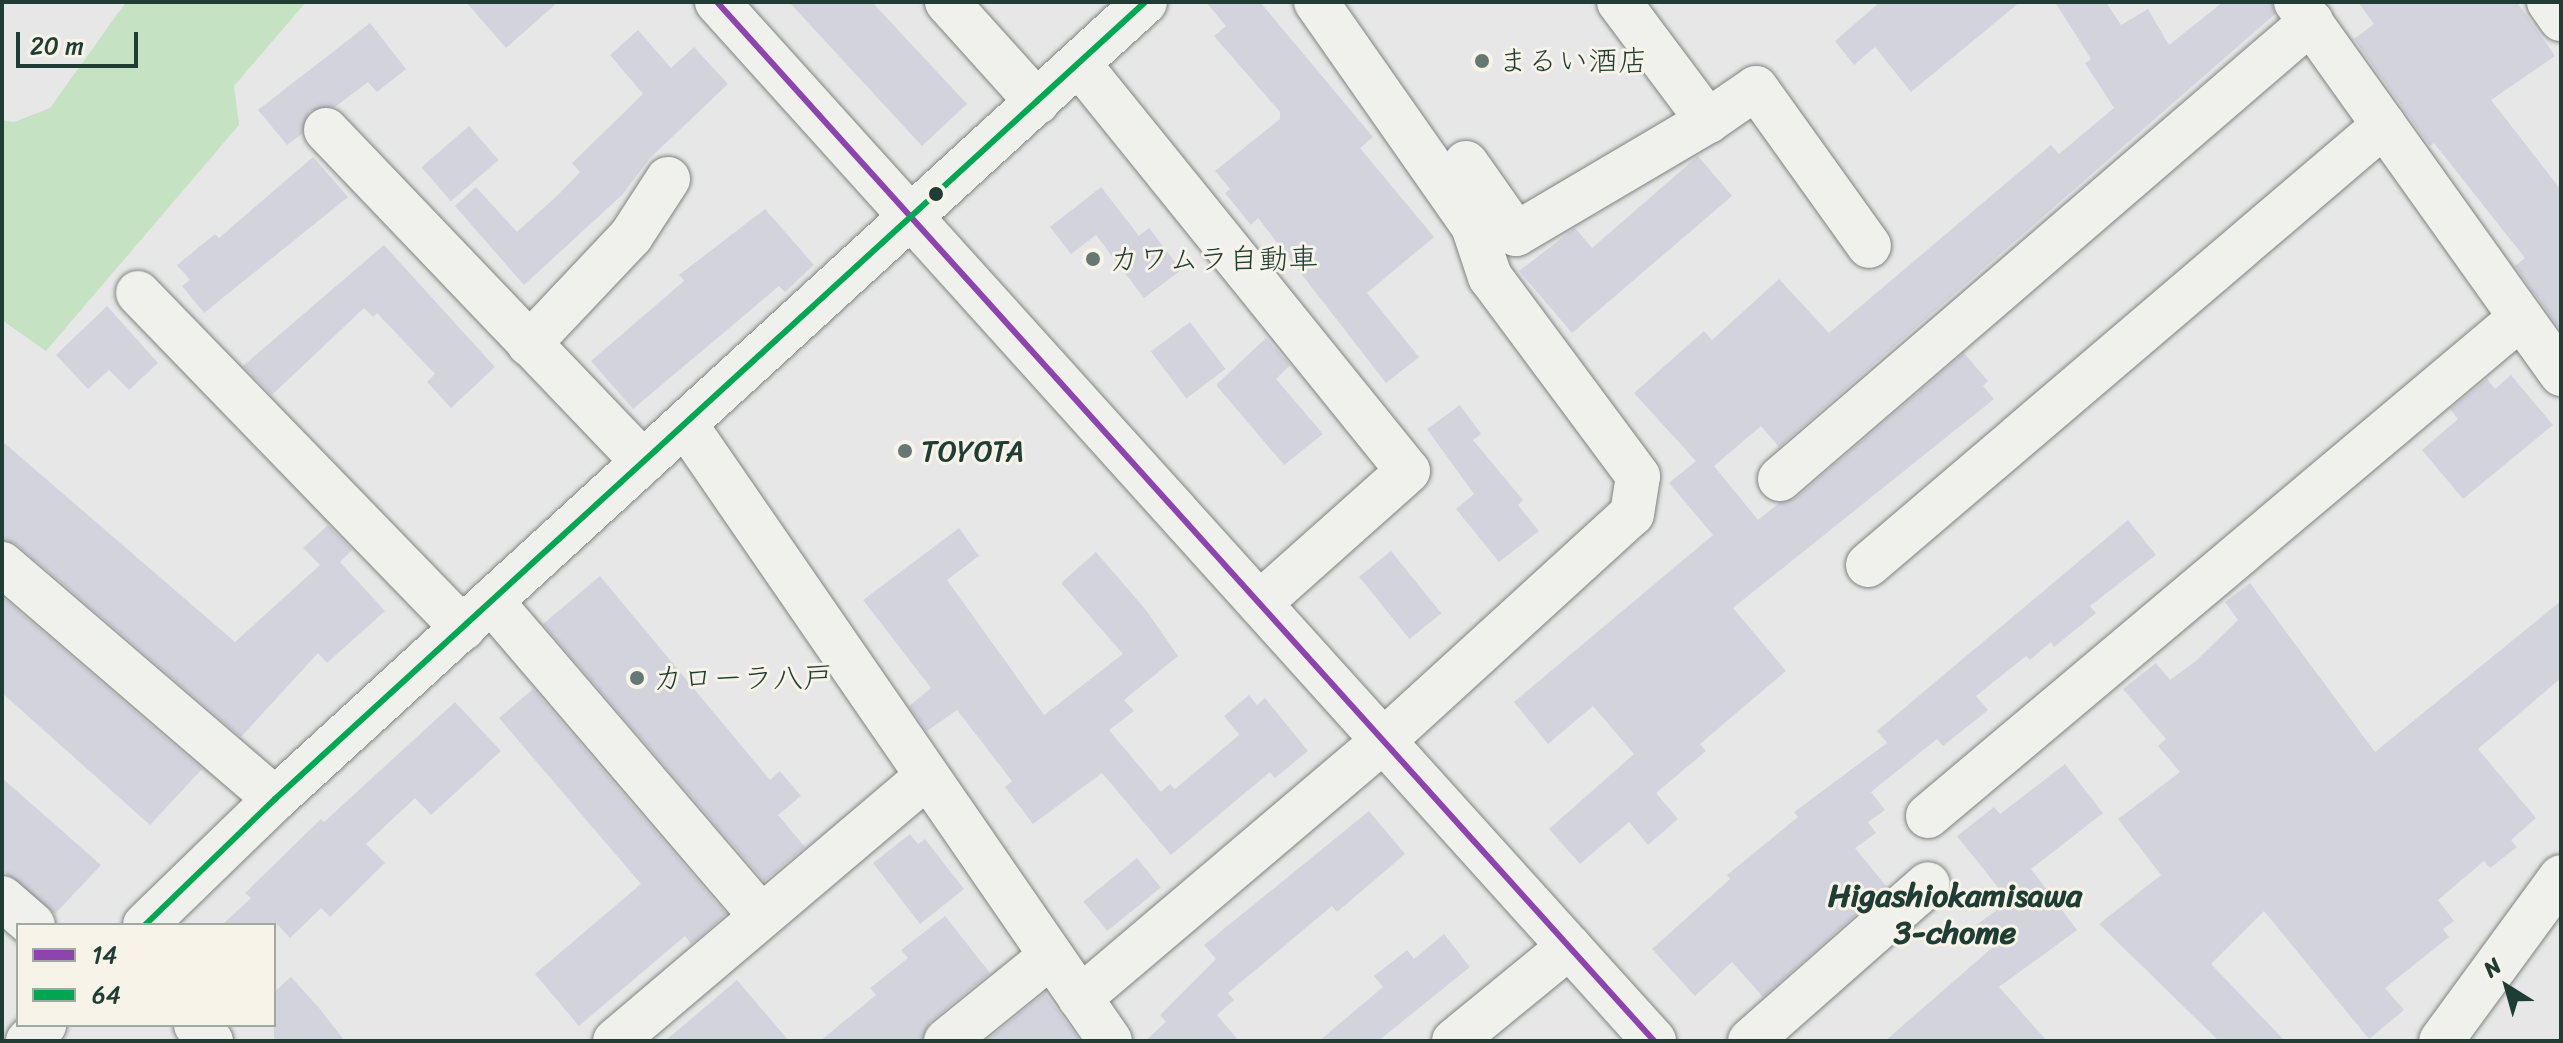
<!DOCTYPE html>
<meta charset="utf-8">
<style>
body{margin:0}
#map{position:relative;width:2563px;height:1043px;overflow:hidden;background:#e8e7e7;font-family:Sriracha,"Klee One",sans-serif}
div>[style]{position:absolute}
.green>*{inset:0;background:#c5e3c2}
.building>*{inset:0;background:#d3d3dd;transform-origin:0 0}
.roads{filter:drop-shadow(0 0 2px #7f8482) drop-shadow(0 0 2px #7f8482)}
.minor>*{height:44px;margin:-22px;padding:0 22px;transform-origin:22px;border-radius:22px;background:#f0f0ec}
.major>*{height:44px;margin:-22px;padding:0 22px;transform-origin:22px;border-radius:22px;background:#f0f0ec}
.bus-1>*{height:6px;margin:-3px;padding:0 3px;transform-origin:3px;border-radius:3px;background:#8e44ad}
.bus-2>*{height:6px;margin:-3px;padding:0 3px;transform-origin:3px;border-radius:3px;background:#00a651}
.dots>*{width:22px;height:22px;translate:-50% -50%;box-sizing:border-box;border:4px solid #f7f3e8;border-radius:50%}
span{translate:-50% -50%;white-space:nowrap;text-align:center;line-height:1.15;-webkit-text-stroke:6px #f7f3e8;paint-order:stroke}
.poi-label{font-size:30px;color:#1f3d34}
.left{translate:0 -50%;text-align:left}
.neighbourhood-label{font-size:32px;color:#1f3d34;font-weight:700}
.frame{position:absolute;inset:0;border:4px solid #1f3d34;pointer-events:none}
.legend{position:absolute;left:16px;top:923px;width:260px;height:104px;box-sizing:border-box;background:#f7f3e8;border:2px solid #a1aaa0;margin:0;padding:10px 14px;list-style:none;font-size:24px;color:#1f3d34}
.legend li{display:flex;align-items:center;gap:16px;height:40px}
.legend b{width:40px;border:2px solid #a1aaa0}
.north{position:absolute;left:2467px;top:947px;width:80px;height:80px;-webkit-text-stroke:6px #f7f3e8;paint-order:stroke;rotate:323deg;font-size:22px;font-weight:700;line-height:32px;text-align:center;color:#1f3d34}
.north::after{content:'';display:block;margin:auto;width:28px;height:36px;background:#1f3d34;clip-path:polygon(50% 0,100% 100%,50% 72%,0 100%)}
.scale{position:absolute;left:16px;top:32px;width:122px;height:36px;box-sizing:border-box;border:4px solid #1f3d34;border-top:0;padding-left:10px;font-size:24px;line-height:28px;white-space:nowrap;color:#1f3d34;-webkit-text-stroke:6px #f7f3e8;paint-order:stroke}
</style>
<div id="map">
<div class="green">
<div style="clip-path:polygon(126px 2px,306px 2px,234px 86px,239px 125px,46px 351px,2px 320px,2px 120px,14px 122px,50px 108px)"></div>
</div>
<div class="building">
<div style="clip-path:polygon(466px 2px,558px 2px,506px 48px)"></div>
<div style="clip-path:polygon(789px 2px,872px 2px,967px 104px,922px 146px)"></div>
<div style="clip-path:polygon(1206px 2px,1260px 2px,1373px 137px,1360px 148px,1434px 237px,1367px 293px,1419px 357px,1386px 383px,1258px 218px,1251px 225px,1225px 193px,1230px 189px,1215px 171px,1280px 119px,1280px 112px,1214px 36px,1226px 26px)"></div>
<div style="clip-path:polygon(1880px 2px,2020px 2px,1911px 92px,1875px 47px,1854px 65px,1835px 41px)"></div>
<div style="clip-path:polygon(2055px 2px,2106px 2px,2121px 25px,2148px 9px,2169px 45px,2223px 2px,2271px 2px,2275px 14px,1779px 447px,1761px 426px,1714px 466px,1758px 520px,1779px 503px,1796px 498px,1964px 353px,1988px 381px,1983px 386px,1994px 399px,1733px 608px,1786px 671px,1700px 744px,1706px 751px,1656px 793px,1678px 819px,1648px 845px,1629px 822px,1580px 864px,1549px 829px,1634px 754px,1593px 706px,1548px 744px,1514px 702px,1713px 535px,1669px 483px,1696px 461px,1634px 393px,1704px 331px,1712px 340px,1779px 279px,1829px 333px,2051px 145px,2059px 154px,2114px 108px,2085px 63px,2091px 59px)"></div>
<div style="clip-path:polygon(2358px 2px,2517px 2px,2555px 56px,2491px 100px,2561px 190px,2561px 331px,2515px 266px,2525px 258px,2434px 143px,2430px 146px,2354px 39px,2374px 24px)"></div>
<div style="clip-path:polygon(370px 23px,406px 69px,377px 92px,368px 82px,335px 107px,309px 111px,302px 134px,287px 145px,258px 110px)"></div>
<div style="clip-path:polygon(638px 30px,671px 68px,694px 47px,728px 84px,650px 158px,622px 195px,524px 285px,455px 206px,476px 187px,517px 232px,560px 193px,580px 172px,572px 163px,643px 94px,610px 55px)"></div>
<div style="left:469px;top:126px;width:45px;height:63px;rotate:49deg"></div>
<div style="clip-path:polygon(1698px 156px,1732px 196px,1572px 333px,1519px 271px,1575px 228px,1592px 248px)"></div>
<div style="clip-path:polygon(313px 157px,348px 197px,204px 313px,182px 286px,190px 280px,177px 265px,215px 234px,219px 238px)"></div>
<div style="clip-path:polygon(1101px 187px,1139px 236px,1149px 228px,1181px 270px,1144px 298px,1096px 235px,1071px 254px,1050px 227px)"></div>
<div style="clip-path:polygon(765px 209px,814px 265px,785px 292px,779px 286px,633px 409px,591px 361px,684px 281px,679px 275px)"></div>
<div style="clip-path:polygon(384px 245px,495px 367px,451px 408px,427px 382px,435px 374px,377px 313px,373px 317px,364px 308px,272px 395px,243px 366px)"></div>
<div style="clip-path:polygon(107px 306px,158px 363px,129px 390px,109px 370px,88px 389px,56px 355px)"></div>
<div style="left:1190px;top:322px;width:59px;height:49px;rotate:53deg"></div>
<div style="clip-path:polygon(1266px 338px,1290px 365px,1276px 379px,1323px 434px,1284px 465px,1216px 385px)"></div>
<div style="clip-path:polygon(2511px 375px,2553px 425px,2463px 499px,2422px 450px,2458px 419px,2450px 409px,2471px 392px,2487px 379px,2495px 389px)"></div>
<div style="clip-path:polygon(1460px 405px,1481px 434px,1473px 440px,1523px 500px,1518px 505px,1539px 531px,1499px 562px,1456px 509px,1474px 494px,1427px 429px)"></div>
<div style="clip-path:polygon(2px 441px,235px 642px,320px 565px,303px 548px,328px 525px,352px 550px,340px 562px,385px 611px,327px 663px,318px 653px,241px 737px,18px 545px,2px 540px)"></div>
<div style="clip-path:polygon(2128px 520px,2156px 555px,2090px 606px,2096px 613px,2054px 647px,2051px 642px,2030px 660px,2026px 656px,1976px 696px,1988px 710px,1943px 746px,1937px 739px,1871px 792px,1885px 810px,1868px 822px,1876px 833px,1855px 848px,1887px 887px,1763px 997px,1732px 962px,1695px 996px,1652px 949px,1730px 879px,1727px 875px,1798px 817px,1794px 812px,1887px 743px,1877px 731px)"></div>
<div style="clip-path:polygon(959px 528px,979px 556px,947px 580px,1044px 715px,1123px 654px,1061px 583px,1096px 552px,1146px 610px,1178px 656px,1124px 700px,1134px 711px,1109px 730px,1161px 792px,1170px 784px,1175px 789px,1239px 735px,1224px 716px,1249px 695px,1257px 705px,1265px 698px,1308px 751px,1275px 778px,1270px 772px,1171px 855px,1102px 773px,1033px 824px,1005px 787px,1012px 781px,957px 710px,927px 731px,909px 706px,931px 688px,863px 600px)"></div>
<div style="left:1391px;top:551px;width:80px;height:41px;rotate:51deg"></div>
<div style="clip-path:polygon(600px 576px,770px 780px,780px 771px,801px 796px,778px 815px,805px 847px,764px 881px,543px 624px)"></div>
<div style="clip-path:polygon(2250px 583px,2375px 752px,2561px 601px,2561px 678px,2478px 749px,2536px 818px,2511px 840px,2517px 847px,2490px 868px,2484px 861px,2438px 900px,2454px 921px,2443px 929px,2449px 937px,2385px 988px,2404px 1010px,2369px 1039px,2264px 911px,2211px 964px,2285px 1041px,2219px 1041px,2099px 924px,2161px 875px,2118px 819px,2180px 772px,2158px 746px,2166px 739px,2123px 689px,2156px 663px,2170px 680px,2197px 660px,2238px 620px,2225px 602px)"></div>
<div style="clip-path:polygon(2px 597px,202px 769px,150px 825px,2px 693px)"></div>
<div style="clip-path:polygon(533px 689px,726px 914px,691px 944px,685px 936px,579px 1026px,535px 974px,641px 884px,499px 718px)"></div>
<div style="clip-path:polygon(455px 702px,501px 751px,431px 815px,415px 798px,366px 844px,385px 863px,330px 917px,321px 908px,290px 938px,278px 925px,222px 925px,251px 898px,245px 893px,321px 819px,324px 822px)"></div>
<div style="clip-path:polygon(2065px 764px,2103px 813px,2031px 869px,2077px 930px,1999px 987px,2047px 1041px,1885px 1041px,1993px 947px,1976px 925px,2009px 901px,1957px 836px,1994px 807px,2000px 814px)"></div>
<div style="clip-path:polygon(2px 778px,101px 865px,55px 914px,2px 870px)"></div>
<div style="clip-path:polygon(1369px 811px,1405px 854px,1337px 912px,1332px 906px,1228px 993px,1234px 1000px,1217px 1015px,1239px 1041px,1145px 1041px,1166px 1022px,1160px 1015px,1216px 959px,1204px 945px)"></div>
<div style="clip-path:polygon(910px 834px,918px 844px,925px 839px,964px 889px,920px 924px,873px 863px)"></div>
<div style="left:1137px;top:858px;width:38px;height:69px;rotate:51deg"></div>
<div style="clip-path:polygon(945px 916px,990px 973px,930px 1022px,922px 1041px,820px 1041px,876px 995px,870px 988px,908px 958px,901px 950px)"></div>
<div style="clip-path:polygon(1444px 934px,1470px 967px,1378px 1041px,1319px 1041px,1383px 987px,1374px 976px,1407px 950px,1414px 959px)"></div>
<div style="clip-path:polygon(291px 977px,319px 1008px,345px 1041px,274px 1041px,274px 992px)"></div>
<div style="clip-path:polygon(737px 980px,789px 1041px,665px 1041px)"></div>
<div style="clip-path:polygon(1045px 993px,1080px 1041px,986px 1041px)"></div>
</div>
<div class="roads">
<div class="minor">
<div style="left:717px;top:2px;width:1399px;rotate:47.95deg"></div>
<div style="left:947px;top:2px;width:135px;rotate:48deg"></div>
<div style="left:1619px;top:2px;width:149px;rotate:53.2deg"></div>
<div style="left:1708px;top:121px;width:58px;rotate:-34.5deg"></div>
<div style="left:1756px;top:88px;width:194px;rotate:54.4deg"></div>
<div style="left:2296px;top:2px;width:457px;rotate:54.5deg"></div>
<div style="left:2549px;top:2px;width:21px;rotate:55deg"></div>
<div style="left:1079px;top:64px;width:523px;rotate:51.05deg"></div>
<div style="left:1408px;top:471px;width:198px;rotate:138.3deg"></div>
<div style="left:326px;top:130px;width:459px;rotate:46.3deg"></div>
<div style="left:1466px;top:163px;width:87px;rotate:54.8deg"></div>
<div style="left:1516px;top:234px;width:223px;rotate:-30.5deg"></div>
<div style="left:138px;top:293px;width:467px;rotate:45.9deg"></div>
<div style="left:529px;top:344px;width:149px;rotate:-46.6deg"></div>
<div style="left:631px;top:236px;width:68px;rotate:-57deg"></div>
<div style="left:685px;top:424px;width:749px;rotate:55.44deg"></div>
<div style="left:1780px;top:479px;width:701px;rotate:-40.72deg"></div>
<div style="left:2px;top:564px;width:360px;rotate:40.7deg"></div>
<div style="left:1868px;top:565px;width:678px;rotate:-40.45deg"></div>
<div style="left:491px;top:601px;width:415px;rotate:49.4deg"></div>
<div style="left:1928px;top:816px;width:774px;rotate:-40.07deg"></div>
<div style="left:2px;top:898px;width:41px;rotate:41.1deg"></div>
<div style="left:1080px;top:998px;width:397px;rotate:-40.3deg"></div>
<div style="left:1383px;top:741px;width:337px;rotate:-42.4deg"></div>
<div style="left:1632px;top:514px;width:38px;rotate:-81deg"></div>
<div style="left:1638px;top:476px;width:248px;rotate:-126.6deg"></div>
<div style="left:1490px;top:277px;width:54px;rotate:-108.4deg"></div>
<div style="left:1473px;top:226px;width:274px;rotate:-125deg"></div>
<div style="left:196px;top:1025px;width:22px;rotate:47deg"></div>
<div style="left:615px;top:1041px;width:408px;rotate:-40.3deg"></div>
<div style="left:946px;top:1041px;width:135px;rotate:-39deg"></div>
<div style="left:1454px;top:1041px;width:149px;rotate:-39.3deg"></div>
<div style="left:1750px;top:1041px;width:237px;rotate:-41.4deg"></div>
<div style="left:2441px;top:1041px;width:203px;rotate:-53.8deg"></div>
</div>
<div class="major">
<div style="left:145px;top:925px;width:181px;rotate:-44.1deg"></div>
<div style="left:275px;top:799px;width:1180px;rotate:-42.49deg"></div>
<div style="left:28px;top:1041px;width:23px;rotate:-45deg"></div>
</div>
</div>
<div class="bus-1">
<div style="left:717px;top:2px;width:1399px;rotate:47.95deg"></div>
</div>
<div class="bus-2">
<div style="left:145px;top:925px;width:181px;rotate:-44.1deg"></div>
<div style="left:275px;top:799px;width:1180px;rotate:-42.49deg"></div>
</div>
<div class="dots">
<div style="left:1482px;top:61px;background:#657873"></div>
<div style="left:936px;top:194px;background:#1f3d34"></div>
<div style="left:1093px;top:259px;background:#657873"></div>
<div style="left:905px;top:451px;background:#657873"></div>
<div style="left:637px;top:678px;background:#657873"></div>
</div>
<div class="poi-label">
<span class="left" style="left:1498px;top:61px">まるい酒店</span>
<span class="left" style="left:1109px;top:259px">カワムラ自動車</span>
<span class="left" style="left:921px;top:451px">TOYOTA</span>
<span class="left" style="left:653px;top:678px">カローラ八戸</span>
</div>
<div class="neighbourhood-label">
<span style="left:1955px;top:915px">Higashiokamisawa<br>3-chome</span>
</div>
<div class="frame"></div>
<ul class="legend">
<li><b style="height:10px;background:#8e44ad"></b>14</li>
<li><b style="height:10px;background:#00a651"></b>64</li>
</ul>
<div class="north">N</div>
<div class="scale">20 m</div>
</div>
